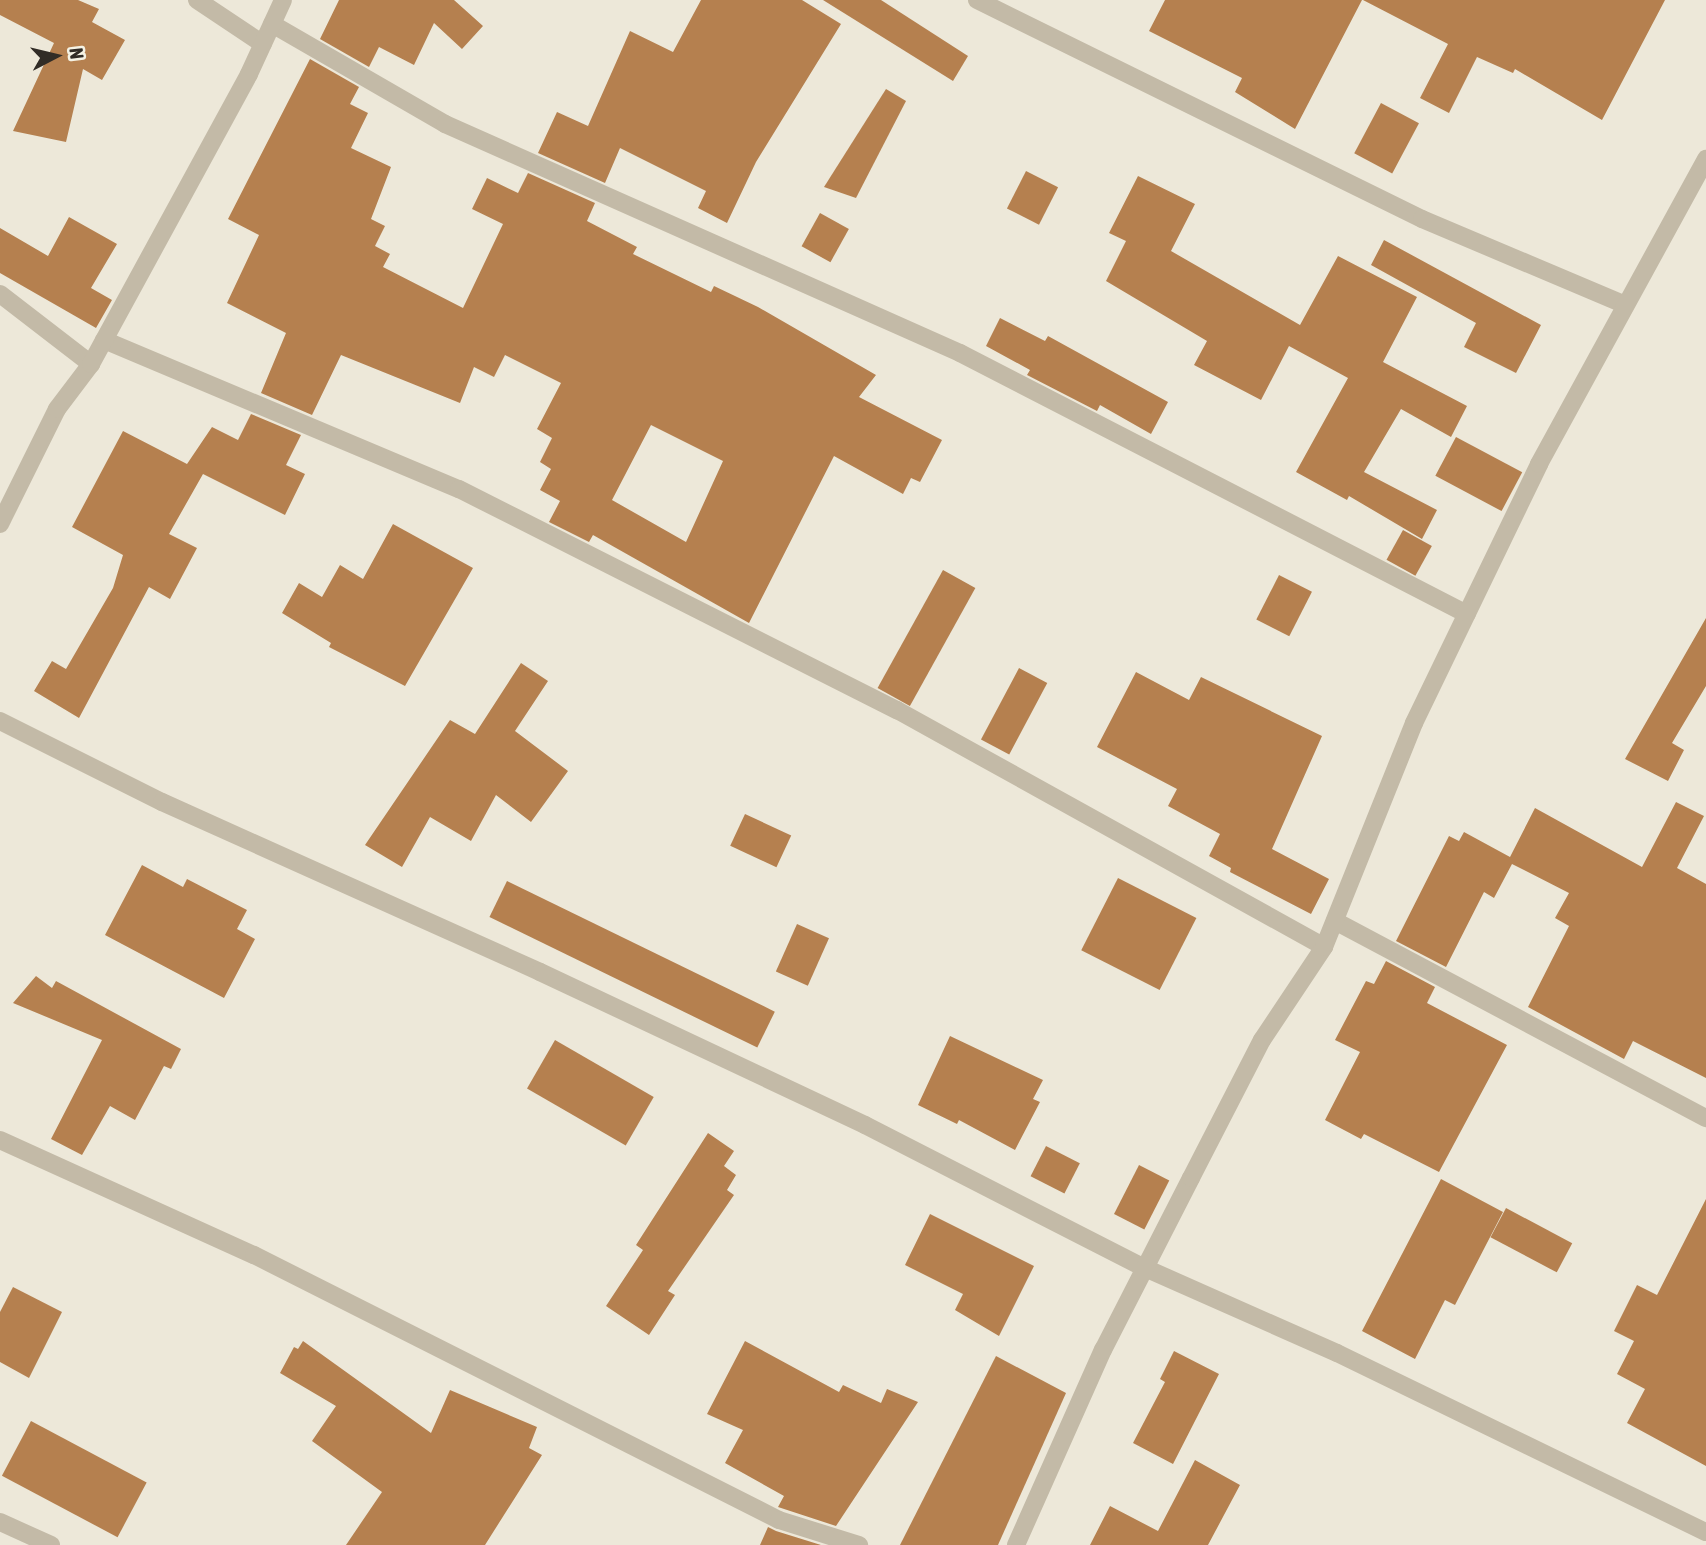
<!DOCTYPE html>
<style>
body{margin:0}
#map{position:relative;width:1706px;height:1545px;overflow:hidden;background:#ede8d9;font-family:"Asap Condensed",sans-serif}
div>[style]{position:absolute}
.building>*{inset:0;background:#b5804f;transform-origin:0 0}
.minor>*{height:18px;margin:-9px;padding:0 9px;transform-origin:9px;border-radius:9px;background:#c3baa7}
span{translate:-50% -50%;white-space:nowrap;text-align:center;line-height:1.15;-webkit-text-stroke:5px #f5f2e4;paint-order:stroke}
.north{position:absolute;left:21px;top:21px;width:70px;height:70px;-webkit-text-stroke:5px #f5f2e4;paint-order:stroke;rotate:83deg;font-size:19px;font-weight:700;line-height:28px;text-align:center;color:#312c26}
.north::after{content:'';display:block;margin:auto;width:24px;height:32px;background:#312c26;clip-path:polygon(50% 0,100% 100%,50% 72%,0 100%)}
</style>
<div id="map">
<div class="building">
<div style="clip-path:polygon(0 0,78px 0,99px 9px,92px 22px,125px 40px,102px 80px,83px 69px,66px 142px,13px 131px,54px 43px,0 15px)"></div>
<div style="clip-path:polygon(339px 0,454px 0,483px 26px,462px 49px,434px 23px,414px 65px,379px 47px,369px 67px,320px 39px)"></div>
<div style="clip-path:polygon(701px 0,802px 0,841px 24px,756px 162px,727px 223px,698px 208px,706px 191px,620px 148px,605px 183px,538px 153px,557px 112px,588px 126px,630px 31px,673px 52px)"></div>
<div style="clip-path:polygon(823px 0,881px 0,968px 56px,953px 81px)"></div>
<div style="clip-path:polygon(1165px 0,1362px 0,1295px 129px,1235px 92px,1242px 78px,1149px 31px)"></div>
<div style="clip-path:polygon(1363px 0,1665px 0,1602px 120px,1515px 69px,1513px 73px,1477px 57px,1449px 113px,1420px 98px,1448px 44px)"></div>
<div style="clip-path:polygon(evenodd,310px 59px,359px 87px,350px 104px,368px 113px,351px 148px,391px 167px,371px 219px,385px 226px,375px 246px,390px 254px,383px 267px,463px 308px,503px 224px,472px 209px,487px 178px,518px 193px,528px 173px,595px 203px,587px 221px,637px 247px,633px 254px,711px 292px,714px 286px,758px 307px,876px 375px,859px 397px,942px 440px,920px 482px,911px 478px,903px 494px,834px 456px,749px 623px,593px 535px,589px 542px,549px 522px,560px 501px,540px 490px,551px 469px,540px 462px,552px 438px,537px 429px,561px 383px,505px 355px,494px 377px,474px 367px,460px 403px,341px 355px,312px 415px,261px 393px,286px 333px,227px 303px,259px 235px,228px 219px,310px 59px,651px 425px,723px 461px,686px 542px,612px 500px,651px 425px)"></div>
<div style="clip-path:polygon(886px 89px,906px 101px,856px 198px,824px 187px)"></div>
<div style="left:1381px;top:103px;width:43px;height:57px;rotate:28deg"></div>
<div style="left:1026px;top:171px;width:36px;height:42px;rotate:27deg"></div>
<div style="clip-path:polygon(1138px 176px,1195px 204px,1171px 251px,1300px 325px,1338px 256px,1417px 297px,1383px 362px,1467px 406px,1451px 437px,1401px 409px,1364px 472px,1437px 510px,1422px 539px,1349px 496px,1347px 500px,1296px 472px,1348px 378px,1289px 346px,1261px 400px,1194px 365px,1207px 341px,1106px 281px,1126px 241px,1109px 233px)"></div>
<div style="left:820px;top:213px;width:33px;height:38px;rotate:29deg"></div>
<div style="clip-path:polygon(69px 217px,117px 244px,91px 288px,112px 300px,96px 328px,0 273px,0 228px,48px 256px)"></div>
<div style="clip-path:polygon(1384px 240px,1541px 325px,1516px 373px,1464px 347px,1476px 323px,1371px 265px)"></div>
<div style="clip-path:polygon(1000px 318px,1045px 341px,1048px 336px,1168px 402px,1151px 434px,1100px 405px,1097px 411px,1027px 375px,1030px 370px,986px 346px)"></div>
<div style="clip-path:polygon(251px 414px,301px 435px,286px 465px,305px 474px,285px 515px,203px 474px,169px 534px,197px 548px,170px 599px,149px 587px,79px 718px,34px 691px,52px 661px,66px 669px,113px 588px,123px 555px,72px 527px,123px 431px,187px 464px,212px 427px,238px 440px)"></div>
<div style="left:1456px;top:437px;width:75px;height:44px;rotate:28deg"></div>
<div style="clip-path:polygon(393px 524px,473px 568px,405px 686px,329px 647px,331px 643px,282px 613px,299px 583px,322px 597px,340px 565px,363px 579px)"></div>
<div style="left:1403px;top:530px;width:33px;height:34px;rotate:29deg"></div>
<div style="left:943px;top:570px;width:37px;height:135px;rotate:29deg"></div>
<div style="left:1279px;top:575px;width:37px;height:50px;rotate:27deg"></div>
<div style="clip-path:polygon(1706px 618px,1706px 686px,1672px 743px,1684px 750px,1668px 781px,1625px 759px)"></div>
<div style="clip-path:polygon(521px 663px,548px 681px,515px 731px,568px 771px,531px 822px,496px 795px,471px 841px,430px 817px,402px 867px,365px 845px,450px 720px,475px 734px)"></div>
<div style="left:1019px;top:668px;width:32px;height:81px;rotate:28deg"></div>
<div style="clip-path:polygon(1136px 672px,1189px 700px,1201px 677px,1322px 736px,1272px 849px,1329px 879px,1311px 914px,1230px 872px,1231px 868px,1209px 856px,1220px 834px,1168px 806px,1177px 789px,1097px 747px)"></div>
<div style="clip-path:polygon(1676px 802px,1704px 816px,1677px 868px,1706px 884px,1706px 1078px,1633px 1041px,1624px 1059px,1528px 1007px,1569px 926px,1555px 918px,1569px 893px,1512px 864px,1494px 898px,1484px 892px,1446px 967px,1396px 941px,1449px 836px,1459px 841px,1464px 832px,1510px 857px,1535px 808px,1642px 867px)"></div>
<div style="left:745px;top:814px;width:51px;height:35px;rotate:25deg"></div>
<div style="clip-path:polygon(142px 865px,183px 887px,187px 879px,247px 910px,237px 929px,255px 939px,224px 998px,105px 935px)"></div>
<div style="left:1118px;top:878px;width:88px;height:81px;rotate:27deg"></div>
<div style="left:507px;top:881px;width:298px;height:40px;rotate:26deg"></div>
<div style="left:797px;top:924px;width:35px;height:52px;rotate:24deg"></div>
<div style="clip-path:polygon(1386px 961px,1435px 987px,1427px 1003px,1507px 1045px,1439px 1172px,1364px 1134px,1361px 1139px,1325px 1120px,1360px 1052px,1335px 1040px,1366px 981px,1374px 984px)"></div>
<div style="clip-path:polygon(36px 976px,52px 988px,56px 981px,181px 1049px,171px 1069px,164px 1066px,135px 1120px,110px 1106px,82px 1155px,51px 1139px,102px 1040px,13px 1003px)"></div>
<div style="clip-path:polygon(950px 1036px,1043px 1080px,1033px 1099px,1040px 1102px,1015px 1150px,959px 1120px,957px 1124px,918px 1105px)"></div>
<div style="left:555px;top:1040px;width:114px;height:56px;rotate:30deg"></div>
<div style="clip-path:polygon(708px 1133px,734px 1151px,724px 1166px,736px 1175px,727px 1190px,734px 1195px,668px 1291px,675px 1295px,649px 1335px,606px 1306px,643px 1250px,636px 1245px)"></div>
<div style="left:1046px;top:1146px;width:38px;height:34px;rotate:27deg"></div>
<div style="left:1139px;top:1165px;width:34px;height:55px;rotate:27deg"></div>
<div style="clip-path:polygon(1441px 1179px,1503px 1212px,1455px 1305px,1445px 1300px,1415px 1359px,1362px 1331px)"></div>
<div style="clip-path:polygon(1706px 1199px,1706px 1466px,1627px 1423px,1645px 1389px,1617px 1374px,1634px 1341px,1614px 1331px,1637px 1285px,1657px 1295px)"></div>
<div style="left:1506px;top:1208px;width:75px;height:33px;rotate:28deg"></div>
<div style="clip-path:polygon(930px 1214px,1034px 1266px,999px 1336px,955px 1310px,963px 1294px,905px 1265px)"></div>
<div style="clip-path:polygon(13px 1287px,62px 1312px,29px 1378px,0 1362px,0 1312px)"></div>
<div style="clip-path:polygon(303px 1341px,431px 1433px,450px 1390px,537px 1427px,529px 1448px,542px 1455px,485px 1545px,346px 1545px,382px 1492px,312px 1441px,336px 1406px,280px 1373px,294px 1347px,298px 1349px)"></div>
<div style="clip-path:polygon(745px 1341px,839px 1392px,843px 1385px,881px 1403px,887px 1389px,918px 1402px,836px 1526px,778px 1507px,784px 1496px,725px 1463px,743px 1430px,707px 1414px)"></div>
<div style="clip-path:polygon(1174px 1351px,1219px 1374px,1173px 1464px,1133px 1443px,1165px 1382px,1160px 1379px)"></div>
<div style="clip-path:polygon(996px 1356px,1066px 1393px,998px 1545px,900px 1545px)"></div>
<div style="left:31px;top:1421px;width:131px;height:62px;rotate:28deg"></div>
<div style="clip-path:polygon(1195px 1460px,1240px 1485px,1208px 1545px,1090px 1545px,1110px 1506px,1158px 1531px)"></div>
<div style="clip-path:polygon(768px 1527px,776px 1531px,821px 1545px,760px 1545px)"></div>
</div>
<div class="minor">
<div style="left:197px;top:0;width:79px;rotate:33.7deg"></div>
<div style="left:977px;top:0;width:496px;rotate:26.2deg"></div>
<div style="left:1422px;top:219px;width:221px;rotate:22.9deg"></div>
<div style="left:272px;top:24px;width:200px;rotate:30deg"></div>
<div style="left:445px;top:124px;width:564px;rotate:23.97deg"></div>
<div style="left:960px;top:353px;width:570px;rotate:27.24deg"></div>
<div style="left:0;top:294px;width:115px;rotate:37.6deg"></div>
<div style="left:104px;top:340px;width:385px;rotate:22.8deg"></div>
<div style="left:459px;top:489px;width:491px;rotate:26.8deg"></div>
<div style="left:897px;top:710px;width:488px;rotate:29deg"></div>
<div style="left:0;top:524px;width:128px;rotate:-63.6deg"></div>
<div style="left:57px;top:409px;width:56px;rotate:-52.9deg"></div>
<div style="left:91px;top:364px;width:330px;rotate:-61.4deg"></div>
<div style="left:249px;top:74px;width:81px;rotate:-65.3deg"></div>
<div style="left:0;top:721px;width:181px;rotate:26.6deg"></div>
<div style="left:162px;top:802px;width:414px;rotate:24.2deg"></div>
<div style="left:540px;top:972px;width:359px;rotate:25.2deg"></div>
<div style="left:865px;top:1125px;width:314px;rotate:27.1deg"></div>
<div style="left:1145px;top:1268px;width:210px;rotate:23.9deg"></div>
<div style="left:1337px;top:1353px;width:410px;rotate:25.9deg"></div>
<div style="left:1335px;top:921px;width:420px;rotate:28deg"></div>
<div style="left:0;top:1140px;width:279px;rotate:24.4deg"></div>
<div style="left:254px;top:1255px;width:588px;rotate:26.78deg"></div>
<div style="left:779px;top:1520px;width:84px;rotate:17.4deg"></div>
<div style="left:0;top:1522px;width:56px;rotate:24.3deg"></div>
<div style="left:1016px;top:1545px;width:214px;rotate:-66deg"></div>
<div style="left:1103px;top:1350px;width:193px;rotate:-62.9deg"></div>
<div style="left:1191px;top:1178px;width:155px;rotate:-62.8deg"></div>
<div style="left:1262px;top:1040px;width:112px;rotate:-56.3deg"></div>
<div style="left:1324px;top:947px;width:241px;rotate:-68.1deg"></div>
<div style="left:1414px;top:723px;width:288px;rotate:-64.2deg"></div>
<div style="left:1539px;top:464px;width:348px;rotate:-61.3deg"></div>
</div>
<div class="north">N</div>
</div>
